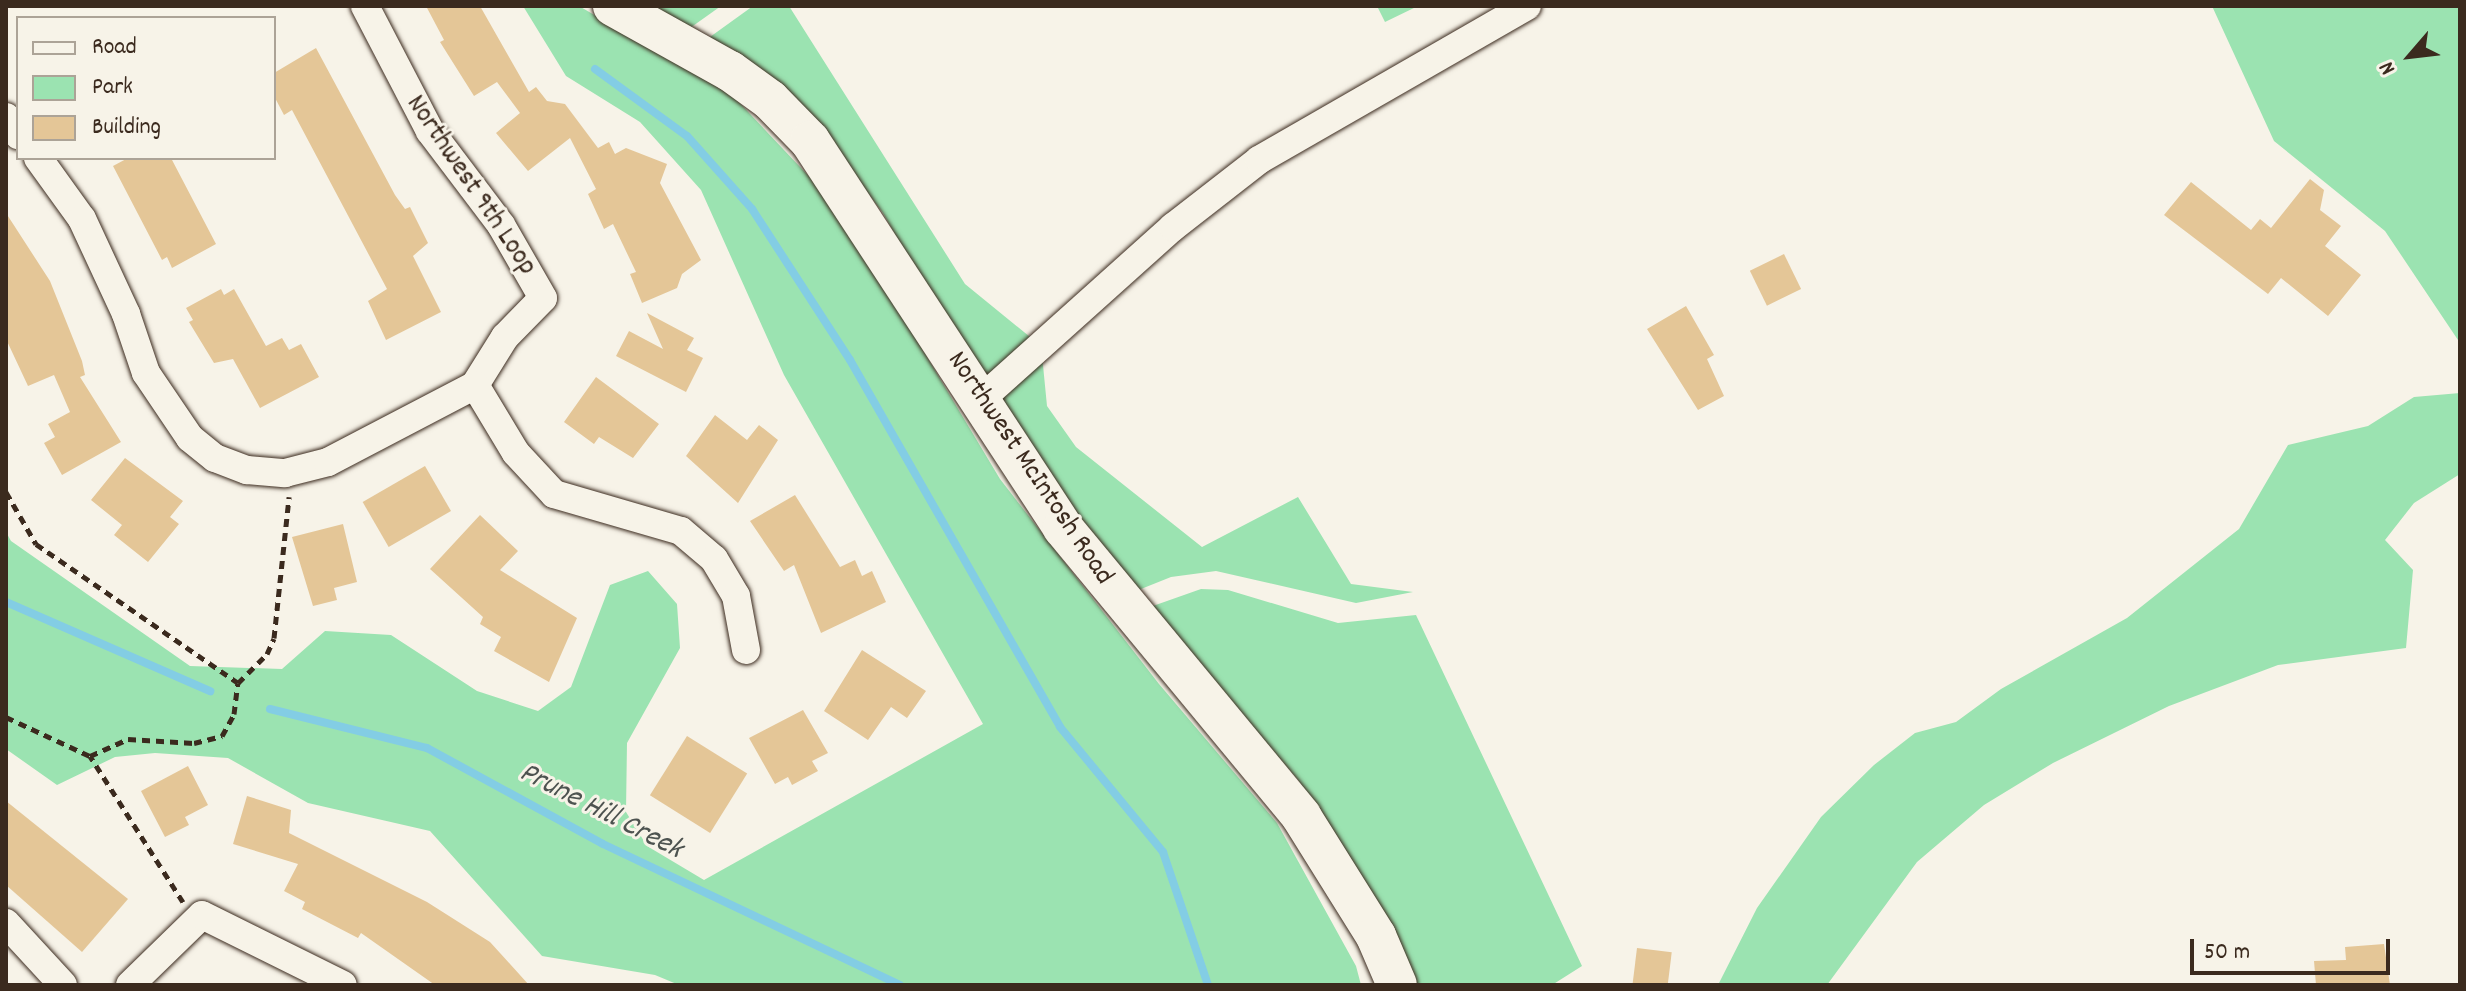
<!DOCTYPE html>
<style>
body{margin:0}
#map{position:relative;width:2466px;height:991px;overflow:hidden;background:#f7f3e8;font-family:Dekko,sans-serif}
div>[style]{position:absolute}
.green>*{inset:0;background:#9be3b1}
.stream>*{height:8px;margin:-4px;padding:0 4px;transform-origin:4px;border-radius:4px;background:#83cde4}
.building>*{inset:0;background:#e4c697;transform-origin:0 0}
.path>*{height:5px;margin-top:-2.5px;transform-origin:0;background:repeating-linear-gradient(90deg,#3b2a1e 0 8px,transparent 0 14px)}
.roads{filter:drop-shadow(0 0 2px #3b2a1e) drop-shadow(0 0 2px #3b2a1e)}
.street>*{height:28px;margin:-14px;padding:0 14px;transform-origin:14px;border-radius:14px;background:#f7f3e8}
.secondary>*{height:40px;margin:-20px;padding:0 20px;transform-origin:20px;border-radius:20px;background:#f7f3e8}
span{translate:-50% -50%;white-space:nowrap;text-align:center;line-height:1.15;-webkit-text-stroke:6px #f7f3e8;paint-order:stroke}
.street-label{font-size:28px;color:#3b2a1e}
.water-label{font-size:30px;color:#4d5350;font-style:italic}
.frame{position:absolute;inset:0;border:8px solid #3b2a1e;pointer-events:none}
.legend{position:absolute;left:16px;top:16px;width:260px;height:144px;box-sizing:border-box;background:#f7f3e8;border:2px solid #aca397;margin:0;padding:10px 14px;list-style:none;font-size:24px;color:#3b2a1e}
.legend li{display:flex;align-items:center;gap:16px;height:40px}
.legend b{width:40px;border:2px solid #aca397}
.north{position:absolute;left:2370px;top:16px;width:80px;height:80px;-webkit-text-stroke:6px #f7f3e8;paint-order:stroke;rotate:242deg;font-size:22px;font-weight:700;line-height:32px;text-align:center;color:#3b2a1e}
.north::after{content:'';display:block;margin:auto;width:28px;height:36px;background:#3b2a1e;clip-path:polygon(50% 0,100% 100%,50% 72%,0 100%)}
.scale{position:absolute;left:2190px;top:939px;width:200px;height:36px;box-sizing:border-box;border:4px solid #3b2a1e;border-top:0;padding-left:10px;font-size:24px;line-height:28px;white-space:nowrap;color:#3b2a1e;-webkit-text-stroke:6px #f7f3e8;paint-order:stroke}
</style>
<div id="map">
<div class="green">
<div style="clip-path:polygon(523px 6px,579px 6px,734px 97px,836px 205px,1000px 479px,1159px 684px,1277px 823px,1356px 966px,1361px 985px,679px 985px,655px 975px,542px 956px,430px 831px,308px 803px,228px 758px,155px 753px,115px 757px,57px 785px,6px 749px,6px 532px,11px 541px,190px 666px,282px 669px,325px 631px,391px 635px,477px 691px,538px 711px,571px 687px,610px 585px,648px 571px,677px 604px,680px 648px,627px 743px,626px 812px,647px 846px,704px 880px,983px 724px,784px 375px,701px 190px,640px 122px,566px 76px)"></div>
<div style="clip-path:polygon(633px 6px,721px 6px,683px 33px)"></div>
<div style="clip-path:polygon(753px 6px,789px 6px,965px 284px,1035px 341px,982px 389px,883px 213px,804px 109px,703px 42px)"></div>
<div style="clip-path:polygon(1377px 6px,1418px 6px,1385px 22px)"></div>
<div style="clip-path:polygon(2212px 6px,2460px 6px,2460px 343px,2385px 231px,2274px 141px)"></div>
<div style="clip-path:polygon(1042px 355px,1047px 406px,1076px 447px,1202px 547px,1298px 497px,1351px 584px,1413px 592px,1356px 603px,1216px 571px,1171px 577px,1131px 593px,989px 402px)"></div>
<div style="clip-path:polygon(2460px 393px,2460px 474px,2414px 503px,2385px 540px,2413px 570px,2406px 648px,2278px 665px,2169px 706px,2053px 763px,1984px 805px,1917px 862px,1827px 985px,1718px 985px,1757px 908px,1821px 817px,1874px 765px,1915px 733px,1956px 722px,2001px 689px,2127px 618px,2239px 529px,2288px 445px,2368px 426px,2414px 397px)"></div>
<div style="clip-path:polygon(1201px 589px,1228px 590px,1338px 623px,1416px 615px,1582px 966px,1552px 985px,1411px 985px,1299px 781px,1150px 607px)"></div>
</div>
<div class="stream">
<div style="left:595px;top:69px;width:114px;rotate:36.1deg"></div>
<div style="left:687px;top:136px;width:98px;rotate:48.3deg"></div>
<div style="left:752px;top:209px;width:180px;rotate:57deg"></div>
<div style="left:850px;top:360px;width:423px;rotate:60.2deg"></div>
<div style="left:1060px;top:727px;width:162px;rotate:50.5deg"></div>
<div style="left:1163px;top:852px;width:140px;rotate:71.3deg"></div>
<div style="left:6px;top:602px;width:223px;rotate:23.6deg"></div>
<div style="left:270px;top:709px;width:162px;rotate:14deg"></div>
<div style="left:427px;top:748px;width:200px;rotate:28.6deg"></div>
<div style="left:603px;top:844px;width:329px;rotate:25.4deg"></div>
</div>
<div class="building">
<div style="clip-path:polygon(426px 6px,480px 6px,529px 92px,536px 87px,547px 101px,565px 104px,598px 148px,609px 142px,615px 154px,626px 148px,667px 164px,660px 183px,701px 260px,682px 274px,677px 288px,642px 303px,630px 274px,636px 272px,613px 224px,604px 229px,588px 194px,596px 189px,570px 138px,528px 171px,496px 133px,520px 113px,497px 82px,474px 96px,440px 42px,444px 40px)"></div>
<div style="clip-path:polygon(316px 48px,395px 195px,405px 209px,410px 207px,428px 243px,413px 256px,441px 312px,386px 340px,368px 301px,387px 289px,292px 110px,284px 115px,274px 96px,274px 73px)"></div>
<div style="clip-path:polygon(128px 158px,171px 158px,216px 244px,172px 268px,167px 257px,162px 260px,113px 166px)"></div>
<div style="clip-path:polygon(2310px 179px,2324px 190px,2320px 210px,2341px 226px,2325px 246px,2361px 275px,2328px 316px,2281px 278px,2268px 294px,2164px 215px,2191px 182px,2251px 230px,2260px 219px,2271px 228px)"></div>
<div style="clip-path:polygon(6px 213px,50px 281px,82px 361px,85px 375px,80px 377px,121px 442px,62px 475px,44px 443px,55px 437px,48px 424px,70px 412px,54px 375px,28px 386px,6px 339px)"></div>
<div style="left:1784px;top:254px;width:39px;height:38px;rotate:64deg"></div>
<div style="clip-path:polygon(221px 289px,224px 295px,234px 289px,266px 346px,282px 338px,289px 350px,301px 344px,319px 377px,260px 408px,233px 359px,214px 363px,189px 322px,193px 320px,186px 308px)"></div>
<div style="clip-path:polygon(1686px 306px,1714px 355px,1707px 359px,1724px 396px,1698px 410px,1647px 329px)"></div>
<div style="clip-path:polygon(647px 313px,694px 338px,687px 350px,703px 358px,686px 392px,616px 356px,629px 331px,663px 349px)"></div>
<div style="clip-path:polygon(596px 377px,659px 424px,633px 458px,599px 437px,594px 444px,564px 422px)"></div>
<div style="clip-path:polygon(715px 415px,747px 440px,759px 425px,778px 440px,738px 503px,686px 456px)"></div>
<div style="clip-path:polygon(125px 458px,183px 501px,170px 517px,179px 524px,148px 562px,114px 535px,122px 525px,91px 500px)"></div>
<div style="left:425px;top:466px;width:52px;height:72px;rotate:60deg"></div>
<div style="clip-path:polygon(795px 495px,840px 567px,855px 560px,862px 576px,872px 571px,886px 602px,821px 633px,794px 565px,784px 571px,750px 521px)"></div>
<div style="clip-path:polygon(480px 515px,518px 551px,500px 570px,577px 618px,549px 682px,494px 651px,501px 637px,480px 624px,483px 617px,430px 569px)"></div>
<div style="clip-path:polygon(343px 524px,357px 582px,334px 588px,337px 600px,313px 606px,292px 537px)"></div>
<div style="clip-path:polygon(862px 650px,926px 691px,907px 718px,891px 707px,868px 740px,824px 711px)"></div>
<div style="clip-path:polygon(803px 710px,828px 753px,812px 761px,818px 771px,792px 785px,788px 777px,775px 784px,749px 738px)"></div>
<div style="left:687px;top:736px;width:71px;height:70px;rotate:32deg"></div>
<div style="clip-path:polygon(188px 766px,208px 805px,185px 817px,189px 825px,165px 837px,141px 791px)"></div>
<div style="clip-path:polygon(247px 796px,291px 810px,289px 833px,427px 902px,490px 942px,529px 985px,435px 985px,361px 933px,358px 938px,302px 909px,305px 902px,284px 891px,298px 864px,233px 844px)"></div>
<div style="clip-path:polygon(6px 801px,128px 899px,82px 952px,6px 885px)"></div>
<div style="clip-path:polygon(2384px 944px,2390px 985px,2316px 985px,2314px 961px,2346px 960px,2345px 947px)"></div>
<div style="left:1637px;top:948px;width:35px;height:37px;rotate:7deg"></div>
</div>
<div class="path">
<div style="left:6px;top:492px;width:60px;rotate:60deg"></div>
<div style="left:36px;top:544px;width:245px;rotate:34.5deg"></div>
<div style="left:6px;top:717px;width:93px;rotate:24.9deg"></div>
<div style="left:183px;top:902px;width:173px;rotate:-122.5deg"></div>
<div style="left:90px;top:756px;width:42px;rotate:-24.1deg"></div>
<div style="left:128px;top:739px;width:66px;rotate:3.5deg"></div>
<div style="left:194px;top:743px;width:29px;rotate:-14deg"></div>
<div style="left:222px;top:736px;width:25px;rotate:-61deg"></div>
<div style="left:234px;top:714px;width:31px;rotate:-83deg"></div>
<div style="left:238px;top:683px;width:41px;rotate:-45deg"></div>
<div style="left:267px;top:654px;width:17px;rotate:-66deg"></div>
<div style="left:274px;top:638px;width:142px;rotate:-83.9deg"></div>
</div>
<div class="roads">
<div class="street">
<div style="left:6px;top:117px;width:22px;rotate:56deg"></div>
<div style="left:38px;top:158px;width:75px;rotate:54.2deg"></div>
<div style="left:82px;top:219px;width:105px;rotate:65.1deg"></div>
<div style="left:126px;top:314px;width:62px;rotate:71.3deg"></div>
<div style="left:146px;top:373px;width:78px;rotate:55.9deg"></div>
<div style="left:190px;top:438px;width:32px;rotate:39deg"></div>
<div style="left:215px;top:458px;width:34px;rotate:21deg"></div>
<div style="left:247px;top:470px;width:38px;rotate:5deg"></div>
<div style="left:285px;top:473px;width:44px;rotate:-14.3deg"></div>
<div style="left:328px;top:462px;width:166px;rotate:-27.6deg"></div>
<div style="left:475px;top:385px;width:57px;rotate:-58deg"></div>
<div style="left:505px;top:337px;width:54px;rotate:-45.7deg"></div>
<div style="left:543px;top:298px;width:84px;rotate:-119.9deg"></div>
<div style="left:501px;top:225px;width:118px;rotate:-127.1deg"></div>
<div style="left:430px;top:131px;width:141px;rotate:-117.5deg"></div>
<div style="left:475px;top:385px;width:79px;rotate:58.9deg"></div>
<div style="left:516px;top:453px;width:56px;rotate:47.2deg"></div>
<div style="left:554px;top:494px;width:132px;rotate:16.2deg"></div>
<div style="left:681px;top:531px;width:43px;rotate:40.3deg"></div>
<div style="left:714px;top:559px;width:43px;rotate:59.3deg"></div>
<div style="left:736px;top:596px;width:55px;rotate:79.5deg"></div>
<div style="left:979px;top:401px;width:261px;rotate:-41.9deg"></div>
<div style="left:1173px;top:227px;width:109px;rotate:-37.9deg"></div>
<div style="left:1259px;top:160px;width:309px;rotate:-29.9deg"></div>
<div style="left:6px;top:923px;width:84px;rotate:47.4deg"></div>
<div style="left:130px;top:985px;width:100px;rotate:-44.2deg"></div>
<div style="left:202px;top:915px;width:157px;rotate:26.4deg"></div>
</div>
<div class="secondary">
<div style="left:613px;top:6px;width:134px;rotate:29.1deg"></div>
<div style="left:730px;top:71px;width:49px;rotate:35.9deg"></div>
<div style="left:770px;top:100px;width:57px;rotate:45.7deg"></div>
<div style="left:810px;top:141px;width:462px;rotate:56.8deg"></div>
<div style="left:1063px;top:528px;width:374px;rotate:50.4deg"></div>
<div style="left:1301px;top:816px;width:142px;rotate:58deg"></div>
<div style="left:1376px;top:936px;width:53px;rotate:66.8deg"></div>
</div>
</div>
<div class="street-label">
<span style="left:470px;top:186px;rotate:56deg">Northwest 9th Loop</span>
<span style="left:1029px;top:469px;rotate:56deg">Northwest McIntosh Road</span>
</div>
<div class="water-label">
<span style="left:600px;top:813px;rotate:27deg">Prune Hill Creek</span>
</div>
<div class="frame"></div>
<ul class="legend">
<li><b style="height:10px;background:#f7f3e8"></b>Road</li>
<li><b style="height:22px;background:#9be3b1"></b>Park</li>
<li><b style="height:22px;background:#e4c697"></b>Building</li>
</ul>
<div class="north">N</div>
<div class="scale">50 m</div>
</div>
